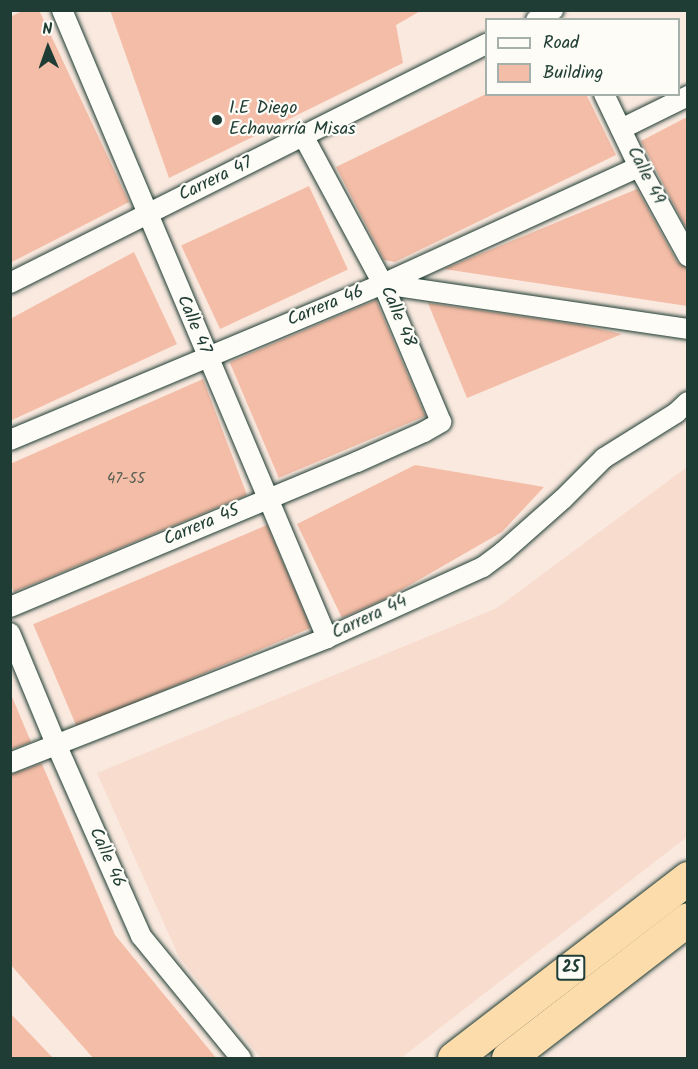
<!DOCTYPE html>
<meta charset="utf-8">
<style>
body{margin:0}
#map{position:relative;width:698px;height:1069px;overflow:hidden;background:#fae9df;font-family:Kalam,sans-serif}
div>[style]{position:absolute}
.built>*{inset:0;background:#f8dcce}
.building>*{inset:0;background:#f4bda7;transform-origin:0 0}
.roads{filter:drop-shadow(0 0 2px #1f3d34) drop-shadow(0 0 2px #1f3d34)}
.street>*{height:20px;margin:-10px;padding:0 10px;transform-origin:10px;border-radius:10px;background:#fdfcf7}
.highway>*{height:33px;margin:-16.5px;padding:0 16.5px;transform-origin:16.5px;border-radius:16.5px;background:#fddcac}
.dots>*{width:16px;height:16px;translate:-50% -50%;box-sizing:border-box;border:3px solid #fdfcf7;border-radius:50%}
span{translate:-50% -50%;white-space:nowrap;text-align:center;line-height:1.15;-webkit-text-stroke:4.5px #fdfcf7;paint-order:stroke}
.number-label{font-size:15px;color:#545d51}
.number-label span{-webkit-text-stroke-width:0}
.shield-label span{padding:2px 4px;background:#fdfcf7;border:2px solid;border-radius:4px;-webkit-text-stroke-width:0}
.shield-label{font-size:16px;color:#1f3d34;font-weight:700}
.poi-label{font-size:18px;color:#1f3d34}
.left{translate:0 -50%;text-align:left}
.street-label{font-size:18px;color:#1f3d34}
.frame{position:absolute;inset:0;border:12px solid #1f3d34;pointer-events:none}
.legend{position:absolute;left:485px;top:18px;width:195px;height:78px;box-sizing:border-box;background:#fdfcf7;border:2px solid #a4b0a9;margin:0;padding:8px 10px;list-style:none;font-size:18px;color:#1f3d34}
.legend li{display:flex;align-items:center;gap:12px;height:30px}
.legend b{width:30px;border:2px solid #a4b0a9}
.north{position:absolute;left:18px;top:18px;width:60px;height:60px;-webkit-text-stroke:4px #fdfcf7;paint-order:stroke;rotate:358deg;font-size:16px;font-weight:700;line-height:24px;text-align:center;color:#1f3d34}
.north::after{content:'';display:block;margin:auto;width:21px;height:27px;background:#1f3d34;clip-path:polygon(50% 0,100% 100%,50% 72%,0 100%)}
</style>
<div id="map">
<div class="built">
<div style="clip-path:polygon(687px 467px,687px 837px,401px 1058px,261px 1058px,179px 957px,97px 773px,497px 608px)"></div>
</div>
<div class="building">
<div style="clip-path:polygon(24px 10px,39px 10px,129px 202px,10px 263px,10px 17px)"></div>
<div style="clip-path:polygon(110px 10px,422px 10px,396px 25px,403px 63px,169px 178px)"></div>
<div style="clip-path:polygon(486px 94px,586px 94px,616px 155px,395px 262px,384px 260px,336px 167px)"></div>
<div style="clip-path:polygon(687px 117px,687px 230px,641px 141px)"></div>
<div style="left:309px;top:186px;width:92px;height:141px;rotate:65deg"></div>
<div style="clip-path:polygon(637px 189px,677px 262px,687px 268px,687px 306px,444px 269px)"></div>
<div style="clip-path:polygon(134px 252px,177px 344px,10px 421px,10px 319px)"></div>
<div style="left:376px;top:300px;width:126px;height:159px;rotate:67deg"></div>
<div style="clip-path:polygon(428px 303px,580px 325px,622px 334px,467px 398px)"></div>
<div style="clip-path:polygon(203px 379px,247px 495px,14px 592px,10px 583px,10px 464px)"></div>
<div style="clip-path:polygon(415px 465px,544px 487px,502px 532px,389px 597px,342px 618px,297px 524px)"></div>
<div style="left:267px;top:525px;width:112px;height:254px;rotate:67deg"></div>
<div style="clip-path:polygon(10px 692px,31px 742px,10px 750px)"></div>
<div style="clip-path:polygon(40px 764px,42px 764px,115px 935px,217px 1059px,94px 1059px,10px 964px,10px 775px)"></div>
<div style="clip-path:polygon(10px 1013px,54px 1059px,10px 1059px)"></div>
</div>
<div class="roads">
<div class="street">
<div style="left:62px;top:10px;width:682px;rotate:67.12deg"></div>
<div style="left:536px;top:20px;width:20px;rotate:-30deg"></div>
<div style="left:604px;top:94px;width:81px;rotate:64.4deg"></div>
<div style="left:639px;top:167px;width:102px;rotate:61.2deg"></div>
<div style="left:621px;top:129px;width:75px;rotate:-26.2deg"></div>
<div style="left:10px;top:283px;width:533px;rotate:-26.66deg"></div>
<div style="left:383px;top:284px;width:308px;rotate:8.4deg"></div>
<div style="left:10px;top:440px;width:404px;rotate:-22.7deg"></div>
<div style="left:383px;top:284px;width:281px;rotate:-24.6deg"></div>
<div style="left:10px;top:607px;width:376px;rotate:-22.7deg"></div>
<div style="left:357px;top:462px;width:73px;rotate:-24.1deg"></div>
<div style="left:424px;top:432px;width:20px;rotate:-30deg"></div>
<div style="left:441px;top:422px;width:150px;rotate:-112.8deg"></div>
<div style="left:383px;top:284px;width:167px;rotate:-118.3deg"></div>
<div style="left:10px;top:633px;width:120px;rotate:67.5deg"></div>
<div style="left:56px;top:744px;width:210px;rotate:66.1deg"></div>
<div style="left:141px;top:936px;width:158px;rotate:50.7deg"></div>
<div style="left:10px;top:763px;width:341px;rotate:-21.5deg"></div>
<div style="left:327px;top:638px;width:171px;rotate:-24.5deg"></div>
<div style="left:483px;top:567px;width:25px;rotate:-37deg"></div>
<div style="left:503px;top:552px;width:80px;rotate:-41.5deg"></div>
<div style="left:563px;top:499px;width:58px;rotate:-45deg"></div>
<div style="left:604px;top:458px;width:85px;rotate:-32deg"></div>
<div style="left:676px;top:413px;width:16px;rotate:-43deg"></div>
</div>
<div class="highway">
<div style="left:454px;top:1058px;width:295px;rotate:-37.6deg"></div>
<div style="left:508px;top:1058px;width:227px;rotate:-37.7deg"></div>
</div>
</div>
<div class="dots">
<div style="left:217px;top:120px;background:#1f3d34"></div>
</div>
<div class="number-label">
<span style="left:126px;top:480px">47-55</span>
</div>
<div class="shield-label">
<span style="left:571px;top:968px">25</span>
</div>
<div class="poi-label">
<span class="left" style="left:229px;top:120px">I.E Diego<br>Echavarría Misas</span>
</div>
<div class="street-label">
<span style="left:645px;top:176px;rotate:63deg">Calle 49</span>
<span style="left:216px;top:180px;rotate:-26deg">Carrera 47</span>
<span style="left:326px;top:307px;rotate:-22deg">Carrera 46</span>
<span style="left:397px;top:317px;rotate:67deg">Calle 48</span>
<span style="left:193px;top:325px;rotate:67deg">Calle 47</span>
<span style="left:202px;top:526px;rotate:-23deg">Carrera 45</span>
<span style="left:370px;top:618px;rotate:-25deg">Carrera 44</span>
<span style="left:106px;top:858px;rotate:66deg">Calle 46</span>
</div>
<div class="frame"></div>
<ul class="legend">
<li><b style="height:8px;background:#fdfcf7"></b>Road</li>
<li><b style="height:16px;background:#f4bda7"></b>Building</li>
</ul>
<div class="north">N</div>
</div>
